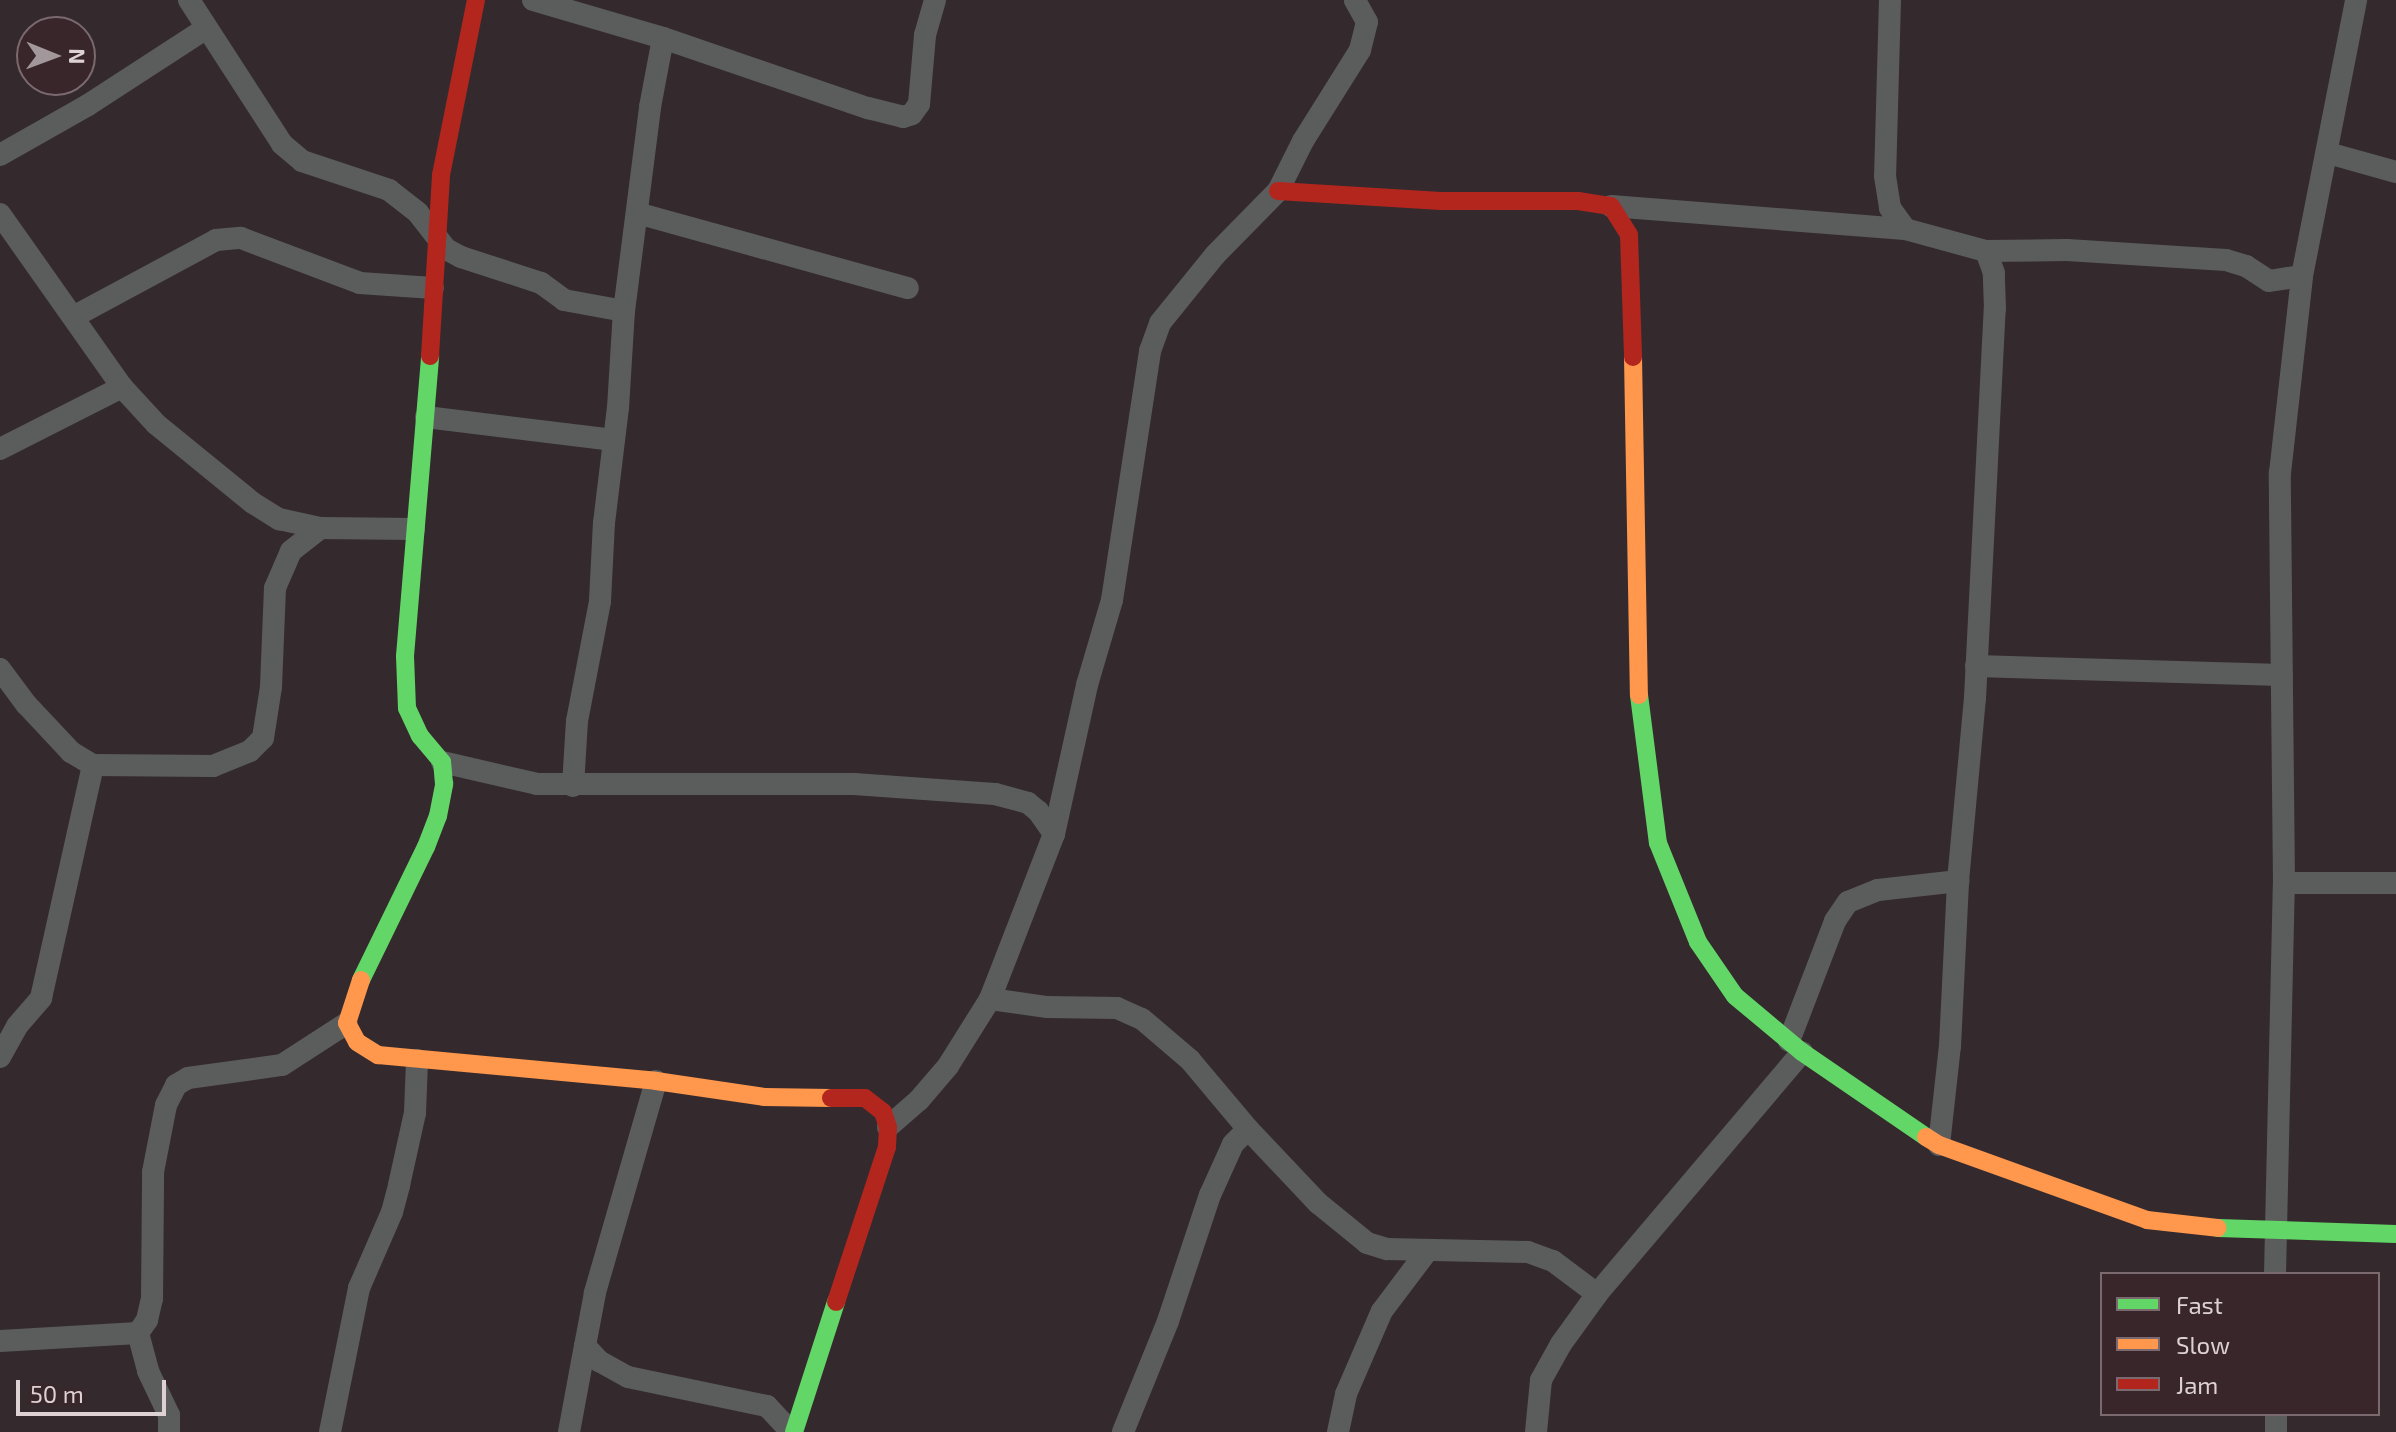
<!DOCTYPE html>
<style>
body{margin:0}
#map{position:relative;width:2396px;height:1432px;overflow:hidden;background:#342a2d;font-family:"Exo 2",sans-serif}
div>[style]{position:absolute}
.street>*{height:22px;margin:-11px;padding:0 11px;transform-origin:11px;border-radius:11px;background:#5b5d5d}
.fast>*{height:18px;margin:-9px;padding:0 9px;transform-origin:9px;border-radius:9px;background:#63d668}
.slow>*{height:18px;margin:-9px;padding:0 9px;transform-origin:9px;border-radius:9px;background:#ff974d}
.jam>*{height:18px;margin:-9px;padding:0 9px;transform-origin:9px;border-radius:9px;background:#b3261e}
span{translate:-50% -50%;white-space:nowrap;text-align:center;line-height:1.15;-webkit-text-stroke:8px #38262b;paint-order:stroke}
.legend{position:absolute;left:2100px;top:1272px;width:280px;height:144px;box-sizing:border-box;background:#38262b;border:2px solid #7a6a6f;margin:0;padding:10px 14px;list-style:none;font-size:24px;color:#ded1d4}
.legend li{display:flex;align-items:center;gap:16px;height:40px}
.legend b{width:40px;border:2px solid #7a6a6f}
.north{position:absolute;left:16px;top:16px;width:80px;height:80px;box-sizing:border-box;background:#38262b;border:2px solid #7a6a6f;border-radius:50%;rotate:91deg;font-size:22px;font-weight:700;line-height:32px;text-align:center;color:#ded1d4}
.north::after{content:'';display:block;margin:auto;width:28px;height:36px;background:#a2979a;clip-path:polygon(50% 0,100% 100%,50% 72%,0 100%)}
.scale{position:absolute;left:16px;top:1380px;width:150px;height:36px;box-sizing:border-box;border:4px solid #ded1d4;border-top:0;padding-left:10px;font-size:24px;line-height:28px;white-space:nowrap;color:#ded1d4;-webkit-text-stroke:6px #38262b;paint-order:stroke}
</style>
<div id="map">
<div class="street">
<div style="left:189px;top:0;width:171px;rotate:57.1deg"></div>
<div style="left:282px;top:144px;width:26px;rotate:40deg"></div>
<div style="left:302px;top:161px;width:92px;rotate:18.4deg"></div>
<div style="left:389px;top:190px;width:37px;rotate:38deg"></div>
<div style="left:418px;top:213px;width:46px;rotate:52.1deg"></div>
<div style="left:446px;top:249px;width:17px;rotate:28deg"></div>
<div style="left:461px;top:257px;width:84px;rotate:18deg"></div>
<div style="left:541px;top:283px;width:29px;rotate:36deg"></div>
<div style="left:564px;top:300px;width:61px;rotate:10.4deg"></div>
<div style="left:533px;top:0;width:135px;rotate:16.3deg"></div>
<div style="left:663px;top:38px;width:217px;rotate:18.9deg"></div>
<div style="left:868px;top:108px;width:36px;rotate:14deg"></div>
<div style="left:903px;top:117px;width:9px;rotate:-18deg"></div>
<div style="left:912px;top:114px;width:12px;rotate:-55deg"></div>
<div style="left:919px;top:104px;width:69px;rotate:-85deg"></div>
<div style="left:925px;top:35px;width:36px;rotate:-74deg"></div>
<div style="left:1890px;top:0;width:176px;rotate:91.6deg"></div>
<div style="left:1885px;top:176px;width:32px;rotate:81deg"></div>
<div style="left:1890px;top:208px;width:26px;rotate:54deg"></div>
<div style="left:1905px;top:229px;width:84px;rotate:15.2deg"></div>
<div style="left:1986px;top:251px;width:81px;rotate:-0.7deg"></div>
<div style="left:2067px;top:250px;width:159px;rotate:3.6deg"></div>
<div style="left:2226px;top:260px;width:21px;rotate:17deg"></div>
<div style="left:2246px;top:266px;width:27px;rotate:33deg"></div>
<div style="left:2269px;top:281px;width:33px;rotate:-9deg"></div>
<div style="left:2328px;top:153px;width:71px;rotate:15.6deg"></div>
<div style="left:0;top:155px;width:101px;rotate:-29.6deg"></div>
<div style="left:88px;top:105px;width:140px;rotate:-33deg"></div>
<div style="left:1611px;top:206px;width:295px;rotate:4.5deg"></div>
<div style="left:637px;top:213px;width:281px;rotate:15.5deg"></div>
<div style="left:0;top:214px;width:212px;rotate:54.8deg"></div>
<div style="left:122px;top:387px;width:50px;rotate:47.4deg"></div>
<div style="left:156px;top:424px;width:125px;rotate:39.2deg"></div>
<div style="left:253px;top:503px;width:31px;rotate:32deg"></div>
<div style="left:279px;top:519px;width:42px;rotate:12.4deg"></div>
<div style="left:75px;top:316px;width:160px;rotate:-28.3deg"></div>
<div style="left:216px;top:240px;width:25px;rotate:-5deg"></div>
<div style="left:241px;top:238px;width:127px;rotate:20.7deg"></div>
<div style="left:360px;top:283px;width:73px;rotate:3.9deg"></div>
<div style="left:426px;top:417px;width:189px;rotate:7deg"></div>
<div style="left:0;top:449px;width:137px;rotate:-26.9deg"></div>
<div style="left:1976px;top:666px;width:306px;rotate:1.7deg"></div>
<div style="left:0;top:669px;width:44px;rotate:53.4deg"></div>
<div style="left:26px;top:704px;width:66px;rotate:46.8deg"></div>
<div style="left:71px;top:752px;width:26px;rotate:31deg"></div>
<div style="left:93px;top:765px;width:120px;rotate:0.5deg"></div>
<div style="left:213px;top:766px;width:40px;rotate:-22deg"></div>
<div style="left:250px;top:751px;width:18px;rotate:-45deg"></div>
<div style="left:263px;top:738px;width:52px;rotate:-81.1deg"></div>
<div style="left:271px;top:687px;width:99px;rotate:-87.7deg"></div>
<div style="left:275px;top:588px;width:40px;rotate:-66.6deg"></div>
<div style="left:291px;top:551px;width:37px;rotate:-38deg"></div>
<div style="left:320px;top:528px;width:94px;rotate:0.6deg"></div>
<div style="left:442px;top:762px;width:98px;rotate:13deg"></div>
<div style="left:537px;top:784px;width:317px"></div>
<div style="left:854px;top:784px;width:141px;rotate:4.1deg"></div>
<div style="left:995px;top:794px;width:34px;rotate:15deg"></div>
<div style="left:1028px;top:803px;width:13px;rotate:39deg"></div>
<div style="left:1038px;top:811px;width:28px;rotate:55deg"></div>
<div style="left:573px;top:786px;width:65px;rotate:-86.5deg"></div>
<div style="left:577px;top:721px;width:122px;rotate:-79.1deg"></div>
<div style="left:600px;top:601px;width:78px;rotate:-87.1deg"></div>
<div style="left:604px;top:523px;width:116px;rotate:-83.1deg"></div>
<div style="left:618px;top:408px;width:97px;rotate:-86.5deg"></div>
<div style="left:624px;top:311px;width:206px;rotate:-82.7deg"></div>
<div style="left:650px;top:107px;width:70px;rotate:-79.3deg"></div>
<div style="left:2284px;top:883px;width:112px"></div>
<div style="left:990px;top:999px;width:58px;rotate:8deg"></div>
<div style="left:1047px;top:1007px;width:70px;rotate:0.8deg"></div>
<div style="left:1117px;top:1008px;width:27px;rotate:24deg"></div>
<div style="left:1142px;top:1019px;width:63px;rotate:40.5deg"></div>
<div style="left:1190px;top:1060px;width:90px;rotate:50deg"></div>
<div style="left:1248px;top:1129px;width:102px;rotate:46.6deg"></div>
<div style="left:1318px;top:1203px;width:63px;rotate:39.2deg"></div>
<div style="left:1367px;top:1243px;width:21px;rotate:17deg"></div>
<div style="left:1387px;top:1249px;width:141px;rotate:1.2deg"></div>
<div style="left:1528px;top:1252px;width:27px;rotate:20deg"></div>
<div style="left:1553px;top:1261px;width:55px;rotate:36.9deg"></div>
<div style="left:1789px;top:1041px;width:129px;rotate:-69deg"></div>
<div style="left:1835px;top:921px;width:23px;rotate:-56deg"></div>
<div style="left:1848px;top:902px;width:32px;rotate:-22deg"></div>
<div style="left:1878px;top:890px;width:81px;rotate:-6.4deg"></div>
<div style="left:0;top:1057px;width:35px;rotate:-61deg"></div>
<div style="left:17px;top:1026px;width:37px;rotate:-49deg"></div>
<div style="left:41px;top:998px;width:239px;rotate:-77.4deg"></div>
<div style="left:656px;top:1081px;width:221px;rotate:106.1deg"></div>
<div style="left:595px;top:1293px;width:54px;rotate:100.7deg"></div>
<div style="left:585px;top:1346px;width:21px;rotate:47deg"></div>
<div style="left:599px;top:1361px;width:33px;rotate:29deg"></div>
<div style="left:628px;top:1377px;width:142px;rotate:11.8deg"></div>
<div style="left:767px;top:1406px;width:35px;rotate:47deg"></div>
<div style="left:888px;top:1127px;width:41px;rotate:-41.1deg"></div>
<div style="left:919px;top:1100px;width:45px;rotate:-49.5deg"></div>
<div style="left:948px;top:1066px;width:79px;rotate:-57.9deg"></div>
<div style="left:990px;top:999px;width:177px;rotate:-68.8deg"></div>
<div style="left:1054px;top:834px;width:153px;rotate:-77.5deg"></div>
<div style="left:1087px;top:685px;width:89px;rotate:-73.6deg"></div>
<div style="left:1112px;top:600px;width:252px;rotate:-81.3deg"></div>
<div style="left:1150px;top:351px;width:30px;rotate:-70deg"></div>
<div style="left:1160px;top:323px;width:87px;rotate:-51deg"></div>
<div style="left:1215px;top:255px;width:90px;rotate:-45.5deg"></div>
<div style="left:1278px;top:191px;width:56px;rotate:-63.4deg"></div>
<div style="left:1303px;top:141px;width:107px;rotate:-57.9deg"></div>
<div style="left:1360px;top:50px;width:29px;rotate:-76deg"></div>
<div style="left:1367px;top:22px;width:25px;rotate:-119deg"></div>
<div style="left:1939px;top:1145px;width:100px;rotate:-83.7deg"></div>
<div style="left:1950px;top:1046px;width:165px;rotate:-87.2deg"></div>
<div style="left:1958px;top:881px;width:184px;rotate:-84.7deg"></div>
<div style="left:1975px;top:698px;width:390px;rotate:-87.1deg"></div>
<div style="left:1995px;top:309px;width:36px;rotate:-92deg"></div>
<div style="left:1994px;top:273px;width:23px;rotate:-110deg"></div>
<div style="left:2275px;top:1274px;width:391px;rotate:-88.7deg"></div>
<div style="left:2284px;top:883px;width:410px;rotate:-90.6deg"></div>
<div style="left:2280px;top:473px;width:198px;rotate:-83.6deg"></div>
<div style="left:2302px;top:276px;width:281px;rotate:-78.9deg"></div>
<div style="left:138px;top:1333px;width:39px;rotate:75deg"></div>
<div style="left:148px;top:1371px;width:49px;rotate:64.5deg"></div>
<div style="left:169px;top:1415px;width:17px;rotate:90deg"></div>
<div style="left:0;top:1341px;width:138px;rotate:-3.3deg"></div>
<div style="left:138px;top:1333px;width:16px;rotate:-55deg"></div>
<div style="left:147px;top:1320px;width:22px;rotate:-77deg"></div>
<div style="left:152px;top:1299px;width:127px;rotate:-89.5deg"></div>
<div style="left:153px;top:1172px;width:68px;rotate:-79deg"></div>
<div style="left:166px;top:1105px;width:22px;rotate:-63deg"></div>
<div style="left:176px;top:1085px;width:14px;rotate:-30deg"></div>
<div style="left:188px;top:1078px;width:95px;rotate:-7.9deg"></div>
<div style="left:282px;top:1065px;width:77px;rotate:-32.9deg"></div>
<div style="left:2276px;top:1414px;width:18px;rotate:90deg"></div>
<div style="left:330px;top:1432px;width:147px;rotate:-78.6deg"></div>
<div style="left:359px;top:1288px;width:83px;rotate:-66.5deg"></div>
<div style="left:392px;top:1212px;width:28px;rotate:-75deg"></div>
<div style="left:399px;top:1185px;width:74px;rotate:-77.5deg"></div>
<div style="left:415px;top:1113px;width:53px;rotate:-87.8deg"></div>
<div style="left:569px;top:1432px;width:87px;rotate:-79.5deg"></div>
<div style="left:1123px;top:1432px;width:120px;rotate:-67.9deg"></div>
<div style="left:1168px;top:1321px;width:133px;rotate:-71.6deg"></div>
<div style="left:1210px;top:1195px;width:56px;rotate:-65.7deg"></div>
<div style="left:1233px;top:1144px;width:21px;rotate:-45deg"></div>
<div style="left:1338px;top:1432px;width:39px;rotate:-78deg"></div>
<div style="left:1346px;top:1394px;width:90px;rotate:-66.6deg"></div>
<div style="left:1382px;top:1311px;width:76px;rotate:-53deg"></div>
<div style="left:1536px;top:1432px;width:52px;rotate:-84.5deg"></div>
<div style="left:1541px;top:1380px;width:41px;rotate:-60.9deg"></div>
<div style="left:1561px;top:1344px;width:62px;rotate:-54.2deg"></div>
<div style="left:1597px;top:1294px;width:317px;rotate:-49.7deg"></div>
</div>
<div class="fast">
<div style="left:1639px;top:695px;width:149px;rotate:82.7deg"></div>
<div style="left:1658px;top:843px;width:107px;rotate:68deg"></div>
<div style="left:1698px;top:942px;width:65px;rotate:55.6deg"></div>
<div style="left:1735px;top:996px;width:87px;rotate:39.9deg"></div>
<div style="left:1802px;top:1052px;width:150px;rotate:34.4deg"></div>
<div style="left:361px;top:980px;width:148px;rotate:-64deg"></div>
<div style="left:426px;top:847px;width:33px;rotate:-69deg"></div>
<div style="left:438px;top:816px;width:33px;rotate:-79deg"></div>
<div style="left:444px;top:784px;width:22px;rotate:-95deg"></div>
<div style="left:442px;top:762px;width:34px;rotate:-130deg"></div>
<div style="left:420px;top:736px;width:31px;rotate:-115deg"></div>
<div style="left:407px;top:708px;width:52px;rotate:-92.2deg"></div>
<div style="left:405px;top:656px;width:301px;rotate:-85.2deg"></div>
<div style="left:2218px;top:1228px;width:178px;rotate:1.9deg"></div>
<div style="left:794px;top:1432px;width:137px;rotate:-72.1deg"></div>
</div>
<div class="slow">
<div style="left:1633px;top:357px;width:338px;rotate:89deg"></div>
<div style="left:361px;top:980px;width:45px;rotate:108deg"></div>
<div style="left:347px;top:1023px;width:21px;rotate:62deg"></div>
<div style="left:357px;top:1042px;width:25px;rotate:32deg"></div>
<div style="left:378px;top:1055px;width:279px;rotate:5.3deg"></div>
<div style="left:656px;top:1081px;width:109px;rotate:8.4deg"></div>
<div style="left:764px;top:1097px;width:67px;rotate:0.9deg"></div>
<div style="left:1926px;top:1137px;width:15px;rotate:32deg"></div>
<div style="left:1939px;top:1145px;width:221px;rotate:19.8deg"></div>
<div style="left:2147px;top:1220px;width:71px;rotate:6.4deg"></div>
</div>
<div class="jam">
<div style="left:1278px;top:191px;width:163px;rotate:3.5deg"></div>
<div style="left:1441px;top:201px;width:137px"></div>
<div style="left:1578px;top:201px;width:33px;rotate:9deg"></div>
<div style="left:1611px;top:206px;width:34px;rotate:58deg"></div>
<div style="left:1629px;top:235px;width:122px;rotate:88.1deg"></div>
<div style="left:430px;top:356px;width:181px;rotate:-86.5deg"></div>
<div style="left:441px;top:175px;width:178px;rotate:-78.7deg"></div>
<div style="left:831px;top:1098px;width:34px"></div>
<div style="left:865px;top:1098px;width:23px;rotate:38deg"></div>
<div style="left:883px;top:1112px;width:16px;rotate:72deg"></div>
<div style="left:888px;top:1127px;width:20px;rotate:93deg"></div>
<div style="left:887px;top:1147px;width:163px;rotate:108.2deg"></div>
</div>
<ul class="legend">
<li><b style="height:10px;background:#63d668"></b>Fast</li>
<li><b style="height:10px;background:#ff974d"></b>Slow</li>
<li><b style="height:10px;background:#b3261e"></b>Jam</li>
</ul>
<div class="north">N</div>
<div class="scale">50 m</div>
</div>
